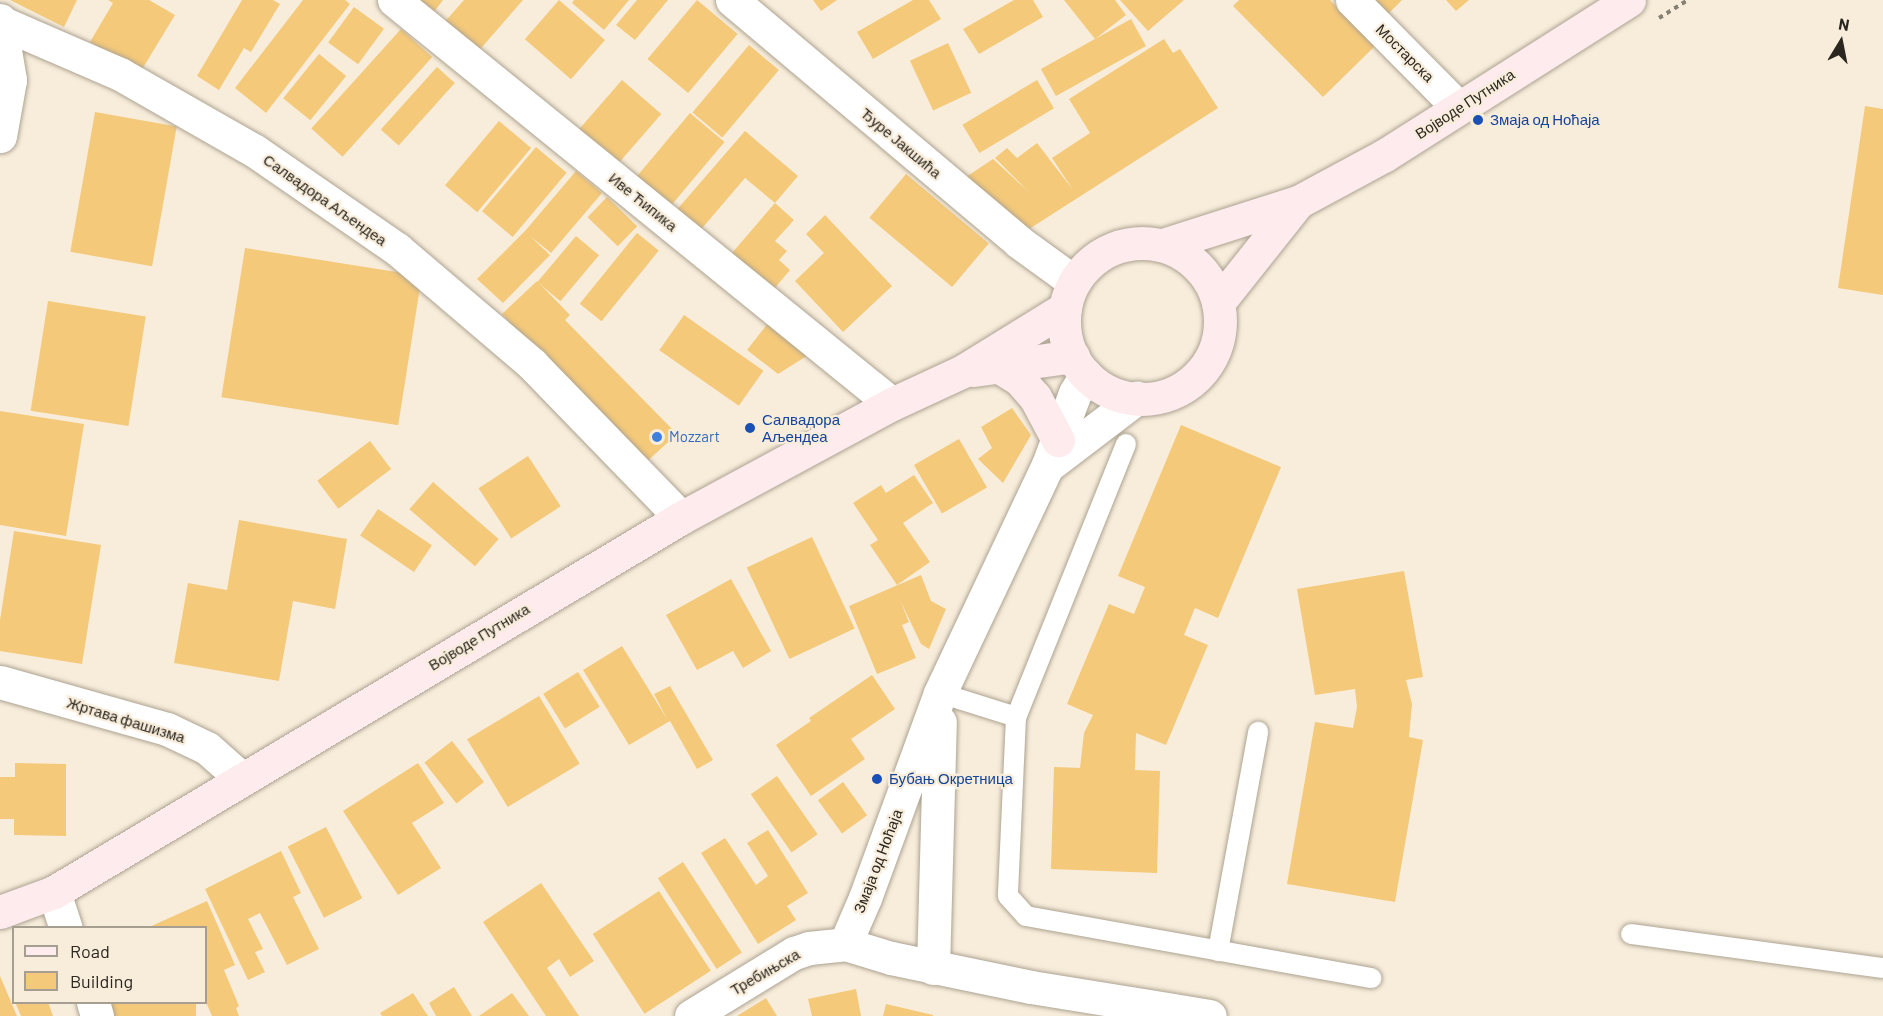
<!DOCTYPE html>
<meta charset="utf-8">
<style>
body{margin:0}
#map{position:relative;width:1883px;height:1016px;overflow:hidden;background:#f8eddb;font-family:Barlow,sans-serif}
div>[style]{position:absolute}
.building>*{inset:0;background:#f4c97a;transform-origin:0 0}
.path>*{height:4px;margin-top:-2px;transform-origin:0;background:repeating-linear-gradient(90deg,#878074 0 4.5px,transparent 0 9px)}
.roads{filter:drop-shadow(0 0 2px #ada392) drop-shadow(0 0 2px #ada392)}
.lane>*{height:20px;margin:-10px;padding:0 10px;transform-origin:10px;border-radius:10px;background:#fff}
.street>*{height:33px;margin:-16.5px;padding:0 16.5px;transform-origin:16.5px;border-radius:16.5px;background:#fff}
.secondary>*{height:33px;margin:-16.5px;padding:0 16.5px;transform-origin:16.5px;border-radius:16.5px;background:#fdebed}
.secondary>.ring{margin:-16.5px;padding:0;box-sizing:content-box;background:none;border:33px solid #fdebed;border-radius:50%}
.dots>*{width:16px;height:16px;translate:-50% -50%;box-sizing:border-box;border:3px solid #f8eddb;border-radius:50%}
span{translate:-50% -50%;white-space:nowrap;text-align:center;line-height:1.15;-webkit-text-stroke:4.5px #f8eddb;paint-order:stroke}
.street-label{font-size:15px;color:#2b2720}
.transit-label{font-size:15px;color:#164399}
.left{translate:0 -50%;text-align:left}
.shop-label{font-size:15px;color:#366cbe}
.legend{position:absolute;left:12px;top:926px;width:195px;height:78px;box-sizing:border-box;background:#f8eddb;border:2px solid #a69e90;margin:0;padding:8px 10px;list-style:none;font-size:18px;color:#2b2720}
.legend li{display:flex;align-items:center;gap:12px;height:30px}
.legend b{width:30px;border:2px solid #a69e90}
.north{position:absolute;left:1811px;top:12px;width:60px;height:60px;-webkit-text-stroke:4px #f8eddb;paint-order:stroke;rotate:10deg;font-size:16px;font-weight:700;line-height:24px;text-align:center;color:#2b2720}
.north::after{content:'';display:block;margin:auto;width:21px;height:27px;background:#2b2720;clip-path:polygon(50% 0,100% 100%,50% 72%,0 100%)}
</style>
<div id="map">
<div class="building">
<div style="clip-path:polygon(10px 0,77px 0,64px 27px)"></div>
<div style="clip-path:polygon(108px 0,149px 0,175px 15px,141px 71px,90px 42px,113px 3px)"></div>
<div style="clip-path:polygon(242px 0,273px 0,280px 4px,251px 52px,244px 48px,219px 90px,197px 76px)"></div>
<div style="clip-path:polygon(303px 0,345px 0,350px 4px,266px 113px,235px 88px)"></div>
<div style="clip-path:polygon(414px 0,443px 0,431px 16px)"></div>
<div style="clip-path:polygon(464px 0,523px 0,476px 54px,442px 25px)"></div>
<div style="left:559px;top:0;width:61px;height:52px;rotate:41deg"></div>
<div style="clip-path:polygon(574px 0,629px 0,604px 30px,572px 3px)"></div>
<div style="clip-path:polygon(637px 0,668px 0,635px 40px,616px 25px)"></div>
<div style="left:697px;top:0;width:53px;height:77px;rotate:40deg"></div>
<div style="clip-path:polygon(813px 0,837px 0,821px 11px)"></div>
<div style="clip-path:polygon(913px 0,929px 0,941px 19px,873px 59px,857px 32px)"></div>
<div style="clip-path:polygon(1014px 0,1033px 0,1043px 17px,979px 54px,963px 29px)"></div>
<div style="clip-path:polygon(1064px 0,1115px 0,1126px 15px,1095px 39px)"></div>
<div style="clip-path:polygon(1120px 0,1184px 0,1148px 31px)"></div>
<div style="clip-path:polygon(1239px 0,1330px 0,1375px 46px,1323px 97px,1233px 6px)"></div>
<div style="clip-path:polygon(1372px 0,1402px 0,1387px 15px)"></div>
<div style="clip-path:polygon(1446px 0,1469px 0,1456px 11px)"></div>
<div style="left:354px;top:7px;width:37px;height:44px;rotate:36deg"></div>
<div style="left:1131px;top:19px;width:31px;height:103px;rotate:61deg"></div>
<div style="left:401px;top:29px;width:42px;height:134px;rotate:42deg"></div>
<div style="clip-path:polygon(1164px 39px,1173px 53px,1180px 49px,1218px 108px,1026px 231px,966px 177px,993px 159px,1030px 193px,995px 158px,1007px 148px,1017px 158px,1037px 143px,1073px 190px,1052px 158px,1090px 133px,1069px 99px)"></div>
<div style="left:948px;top:43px;width:55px;height:42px;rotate:65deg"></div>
<div style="left:749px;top:45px;width:39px;height:88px;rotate:40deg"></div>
<div style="left:319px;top:54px;width:35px;height:57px;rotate:39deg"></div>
<div style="left:437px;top:67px;width:24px;height:84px;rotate:42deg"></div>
<div style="left:622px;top:80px;width:52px;height:70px;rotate:41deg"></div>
<div style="left:1037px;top:80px;width:33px;height:87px;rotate:59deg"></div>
<div style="clip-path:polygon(1865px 106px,1883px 109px,1883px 295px,1838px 288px)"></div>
<div style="left:95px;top:112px;width:83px;height:142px;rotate:10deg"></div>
<div style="left:690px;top:113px;width:45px;height:86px;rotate:40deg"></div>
<div style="left:499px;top:121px;width:42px;height:84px;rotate:40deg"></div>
<div style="clip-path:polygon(745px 131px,798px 176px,775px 203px,745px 178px,698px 233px,674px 213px)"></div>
<div style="left:536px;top:147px;width:40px;height:84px;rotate:40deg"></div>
<div style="clip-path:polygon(576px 171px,602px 193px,551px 253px,530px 236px,550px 255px,503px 303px,477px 279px,525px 231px)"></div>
<div style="left:906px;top:174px;width:108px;height:57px;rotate:40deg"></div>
<div style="left:607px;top:197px;width:42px;height:28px;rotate:44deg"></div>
<div style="clip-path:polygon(775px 203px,794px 220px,775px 241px,787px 251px,779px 260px,790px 270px,774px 289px,732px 253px)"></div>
<div style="clip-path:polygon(825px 215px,892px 286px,843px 332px,795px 281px,824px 253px,806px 234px)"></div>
<div style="left:637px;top:233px;width:28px;height:91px;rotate:39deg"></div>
<div style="left:576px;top:236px;width:30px;height:60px;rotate:40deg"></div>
<div style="left:245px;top:248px;width:179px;height:151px;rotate:9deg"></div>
<div style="clip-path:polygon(537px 281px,570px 315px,565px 320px,677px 434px,643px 465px,502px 314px)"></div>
<div style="left:48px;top:301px;width:99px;height:111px;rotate:9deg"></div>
<div style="left:684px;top:315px;width:97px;height:43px;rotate:35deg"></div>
<div style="clip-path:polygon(769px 322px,810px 354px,778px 374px,747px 350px)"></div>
<div style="clip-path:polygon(1012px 408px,1031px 435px,1003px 483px,978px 459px,992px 448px,981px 427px)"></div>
<div style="clip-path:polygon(0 411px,84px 424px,66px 536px,0 525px)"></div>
<div style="clip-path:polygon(1181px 425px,1281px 467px,1218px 618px,1195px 608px,1184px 635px,1208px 645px,1166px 745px,1136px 733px,1135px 770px,1160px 771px,1157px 873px,1051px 869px,1054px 767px,1080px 768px,1084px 733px,1093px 715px,1067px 704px,1109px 604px,1134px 614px,1145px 587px,1118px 576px)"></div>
<div style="left:959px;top:439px;width:56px;height:52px;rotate:60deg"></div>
<div style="left:370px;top:441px;width:35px;height:66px;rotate:53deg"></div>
<div style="left:528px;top:456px;width:60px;height:59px;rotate:57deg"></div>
<div style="clip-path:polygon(914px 475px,933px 503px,903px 523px,930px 562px,897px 585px,870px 545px,878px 540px,853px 503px,881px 485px,886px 493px)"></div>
<div style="left:433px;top:482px;width:87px;height:36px;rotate:41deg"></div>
<div style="left:378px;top:509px;width:65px;height:32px;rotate:34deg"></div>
<div style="clip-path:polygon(239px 520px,347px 539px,335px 609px,293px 601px,279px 681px,174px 663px,188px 583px,227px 590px)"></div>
<div style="clip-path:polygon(14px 531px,101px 545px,82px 664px,0 651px,0 620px)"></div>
<div style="left:812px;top:537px;width:101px;height:72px;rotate:65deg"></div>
<div style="clip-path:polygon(1404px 571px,1423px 677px,1406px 680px,1412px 704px,1409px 737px,1423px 740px,1395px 902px,1287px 884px,1315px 722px,1353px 728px,1357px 707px,1355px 689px,1315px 695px,1297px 589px)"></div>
<div style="clip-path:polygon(921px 575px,931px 601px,946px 609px,929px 649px,921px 644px,900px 600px,909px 622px,902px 625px,916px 658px,877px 674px,849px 606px)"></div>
<div style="clip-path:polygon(731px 579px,771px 651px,743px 668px,733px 651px,697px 670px,666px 615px)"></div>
<div style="clip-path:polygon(622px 646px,667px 719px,654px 694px,670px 686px,713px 760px,697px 769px,670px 721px,629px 745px,583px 670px)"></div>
<div style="left:578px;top:672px;width:41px;height:41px;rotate:58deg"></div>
<div style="clip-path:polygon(872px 675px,895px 709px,851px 739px,865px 759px,811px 796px,776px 745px,811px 721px,809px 718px)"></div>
<div style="left:539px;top:696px;width:79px;height:84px;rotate:59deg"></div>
<div style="left:452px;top:741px;width:52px;height:35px;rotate:52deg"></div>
<div style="clip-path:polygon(15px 763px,66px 764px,66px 836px,14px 835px,14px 819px,0 819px,0 777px,15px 777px)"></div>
<div style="clip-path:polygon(418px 763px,444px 803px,412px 823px,441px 868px,398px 895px,343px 811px)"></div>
<div style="left:777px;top:776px;width:71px;height:32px;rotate:55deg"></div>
<div style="left:843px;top:782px;width:41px;height:31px;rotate:54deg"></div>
<div style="left:326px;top:827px;width:80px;height:43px;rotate:63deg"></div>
<div style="clip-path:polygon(768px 830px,808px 893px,787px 906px,796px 920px,758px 944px,701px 853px,725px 838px,756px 885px,768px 876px,747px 843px)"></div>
<div style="clip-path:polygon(281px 851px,301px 893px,293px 897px,319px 949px,287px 965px,260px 913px,248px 919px,263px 949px,255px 952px,265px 972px,248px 980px,205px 889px)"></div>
<div style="left:683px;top:862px;width:108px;height:30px;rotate:57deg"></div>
<div style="clip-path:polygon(541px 883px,594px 961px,570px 977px,559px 959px,547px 968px,579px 1016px,546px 1016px,483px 922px)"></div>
<div style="left:659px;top:891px;width:95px;height:79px;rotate:57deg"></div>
<div style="clip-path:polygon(207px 901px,235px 965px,224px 970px,239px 1006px,236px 1008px,239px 1016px,212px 1016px,206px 1002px,206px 928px,147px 928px)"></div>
<div style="clip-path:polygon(0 976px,17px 1016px,0 1016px)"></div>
<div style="clip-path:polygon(454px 987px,472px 1016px,436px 1016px,429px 1003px)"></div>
<div style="clip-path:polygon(856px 989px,861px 1016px,812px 1016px,808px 999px)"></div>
<div style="clip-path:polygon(413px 993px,428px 1016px,382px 1016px,380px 1013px)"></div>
<div style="clip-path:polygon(512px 993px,529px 1016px,479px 1016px)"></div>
<div style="clip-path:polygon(766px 998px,777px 1016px,737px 1016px)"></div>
<div style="clip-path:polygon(15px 1002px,48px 1002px,53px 1016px,21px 1016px)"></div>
<div style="left:103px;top:1002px;width:93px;height:15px"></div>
<div style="clip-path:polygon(886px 1004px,933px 1015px,933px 1016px,883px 1016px)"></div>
</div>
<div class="path">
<div style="left:1659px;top:18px;width:34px;rotate:-32deg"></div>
</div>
<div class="roads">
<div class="lane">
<div style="left:1126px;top:444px;width:294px;rotate:111.9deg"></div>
<div style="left:1016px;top:717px;width:179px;rotate:92.6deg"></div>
<div style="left:1008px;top:896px;width:27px;rotate:48deg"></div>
<div style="left:1026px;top:916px;width:351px;rotate:10.2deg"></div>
<div style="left:940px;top:693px;width:80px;rotate:17.5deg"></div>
<div style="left:1631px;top:934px;width:254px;rotate:7.7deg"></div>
<div style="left:1218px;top:951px;width:223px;rotate:-79.6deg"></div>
</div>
<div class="street">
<div style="left:394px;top:0;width:641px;rotate:39.05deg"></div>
<div style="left:732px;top:0;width:375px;rotate:40.1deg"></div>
<div style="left:1019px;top:242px;width:68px;rotate:36deg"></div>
<div style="left:1352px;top:0;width:151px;rotate:45.3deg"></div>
<div style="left:0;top:20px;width:61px;rotate:80.5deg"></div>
<div style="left:10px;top:80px;width:57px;rotate:100.1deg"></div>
<div style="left:0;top:22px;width:131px;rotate:23.4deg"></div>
<div style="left:120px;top:74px;width:155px;rotate:29.7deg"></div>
<div style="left:255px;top:151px;width:173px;rotate:34.6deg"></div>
<div style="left:397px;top:249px;width:177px;rotate:40.4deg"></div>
<div style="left:532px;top:364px;width:214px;rotate:45.9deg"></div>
<div style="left:1049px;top:465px;width:111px;rotate:-37.3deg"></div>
<div style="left:0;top:682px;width:173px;rotate:15.7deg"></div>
<div style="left:167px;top:729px;width:44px;rotate:25.4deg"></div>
<div style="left:207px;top:748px;width:45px;rotate:41.4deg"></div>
<div style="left:54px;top:892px;width:38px;rotate:72deg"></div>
<div style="left:845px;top:944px;width:50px;rotate:-66.5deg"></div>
<div style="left:865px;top:898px;width:218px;rotate:-69.9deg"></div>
<div style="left:940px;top:693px;width:250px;rotate:-64.7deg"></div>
<div style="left:1047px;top:467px;width:79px;rotate:-69.3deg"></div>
<div style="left:1075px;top:393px;width:21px;rotate:-59deg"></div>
<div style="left:933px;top:968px;width:246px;rotate:-88.4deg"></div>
<div style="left:93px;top:1002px;width:15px;rotate:74deg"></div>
<div style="left:691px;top:1016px;width:121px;rotate:-31.5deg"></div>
<div style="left:794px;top:953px;width:16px;rotate:-18deg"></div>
<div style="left:809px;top:948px;width:36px;rotate:-6deg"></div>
<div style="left:845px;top:944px;width:48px;rotate:16.9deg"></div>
<div style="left:891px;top:958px;width:143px;rotate:11.7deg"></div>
<div style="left:1031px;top:987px;width:181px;rotate:9.2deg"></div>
</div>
<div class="secondary">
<div class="ring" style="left:1064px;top:243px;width:123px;height:123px"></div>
<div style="left:1163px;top:245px;width:142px;rotate:-17.7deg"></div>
<div style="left:1298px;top:202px;width:99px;rotate:-28.4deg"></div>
<div style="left:1385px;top:155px;width:289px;rotate:-32.4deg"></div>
<div style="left:1218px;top:303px;width:129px;rotate:-51.6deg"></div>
<div style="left:998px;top:366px;width:26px;rotate:32deg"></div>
<div style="left:1020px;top:380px;width:23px;rotate:49deg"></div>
<div style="left:1035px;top:397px;width:49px;rotate:61.9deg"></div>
<div style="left:974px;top:370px;width:100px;rotate:-8deg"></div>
<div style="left:0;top:912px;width:58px;rotate:-20.3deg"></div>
<div style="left:54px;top:892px;width:730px;rotate:-30.82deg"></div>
<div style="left:681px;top:518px;width:240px;rotate:-28.4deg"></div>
<div style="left:892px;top:404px;width:78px;rotate:-24.9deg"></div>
<div style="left:963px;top:371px;width:120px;rotate:-31.7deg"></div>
</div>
</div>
<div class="dots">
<div style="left:1478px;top:120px;background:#1a4fb4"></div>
<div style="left:750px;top:428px;background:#1a4fb4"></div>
<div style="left:657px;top:437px;background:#3f7fe0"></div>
<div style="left:877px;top:779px;background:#1a4fb4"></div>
</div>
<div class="street-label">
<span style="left:1405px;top:53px;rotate:45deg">Мостарска</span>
<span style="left:1465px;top:104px;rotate:-33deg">Војводе Путника</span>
<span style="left:901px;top:143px;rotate:40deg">Ђуре Јакшића</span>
<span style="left:325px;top:200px;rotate:35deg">Салвадора Аљендеа</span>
<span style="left:643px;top:202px;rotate:39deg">Иве Ћипика</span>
<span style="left:479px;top:637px;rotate:-31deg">Војводе Путника</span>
<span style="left:126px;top:720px;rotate:17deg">Жртава фашизма</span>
<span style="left:878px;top:861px;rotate:-69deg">Змаја од Ноћаја</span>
<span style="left:765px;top:972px;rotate:-30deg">Требињска</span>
</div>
<div class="transit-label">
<span class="left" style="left:1490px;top:120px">Змаја од Ноћаја</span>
<span class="left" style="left:762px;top:428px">Салвадора<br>Аљендеа</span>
<span class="left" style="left:889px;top:779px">Бубањ Окретница</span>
</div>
<div class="shop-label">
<span class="left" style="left:669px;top:437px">Mozzart</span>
</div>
<ul class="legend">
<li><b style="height:8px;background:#fdebed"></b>Road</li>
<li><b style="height:16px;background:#f4c97a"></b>Building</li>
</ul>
<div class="north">N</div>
</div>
